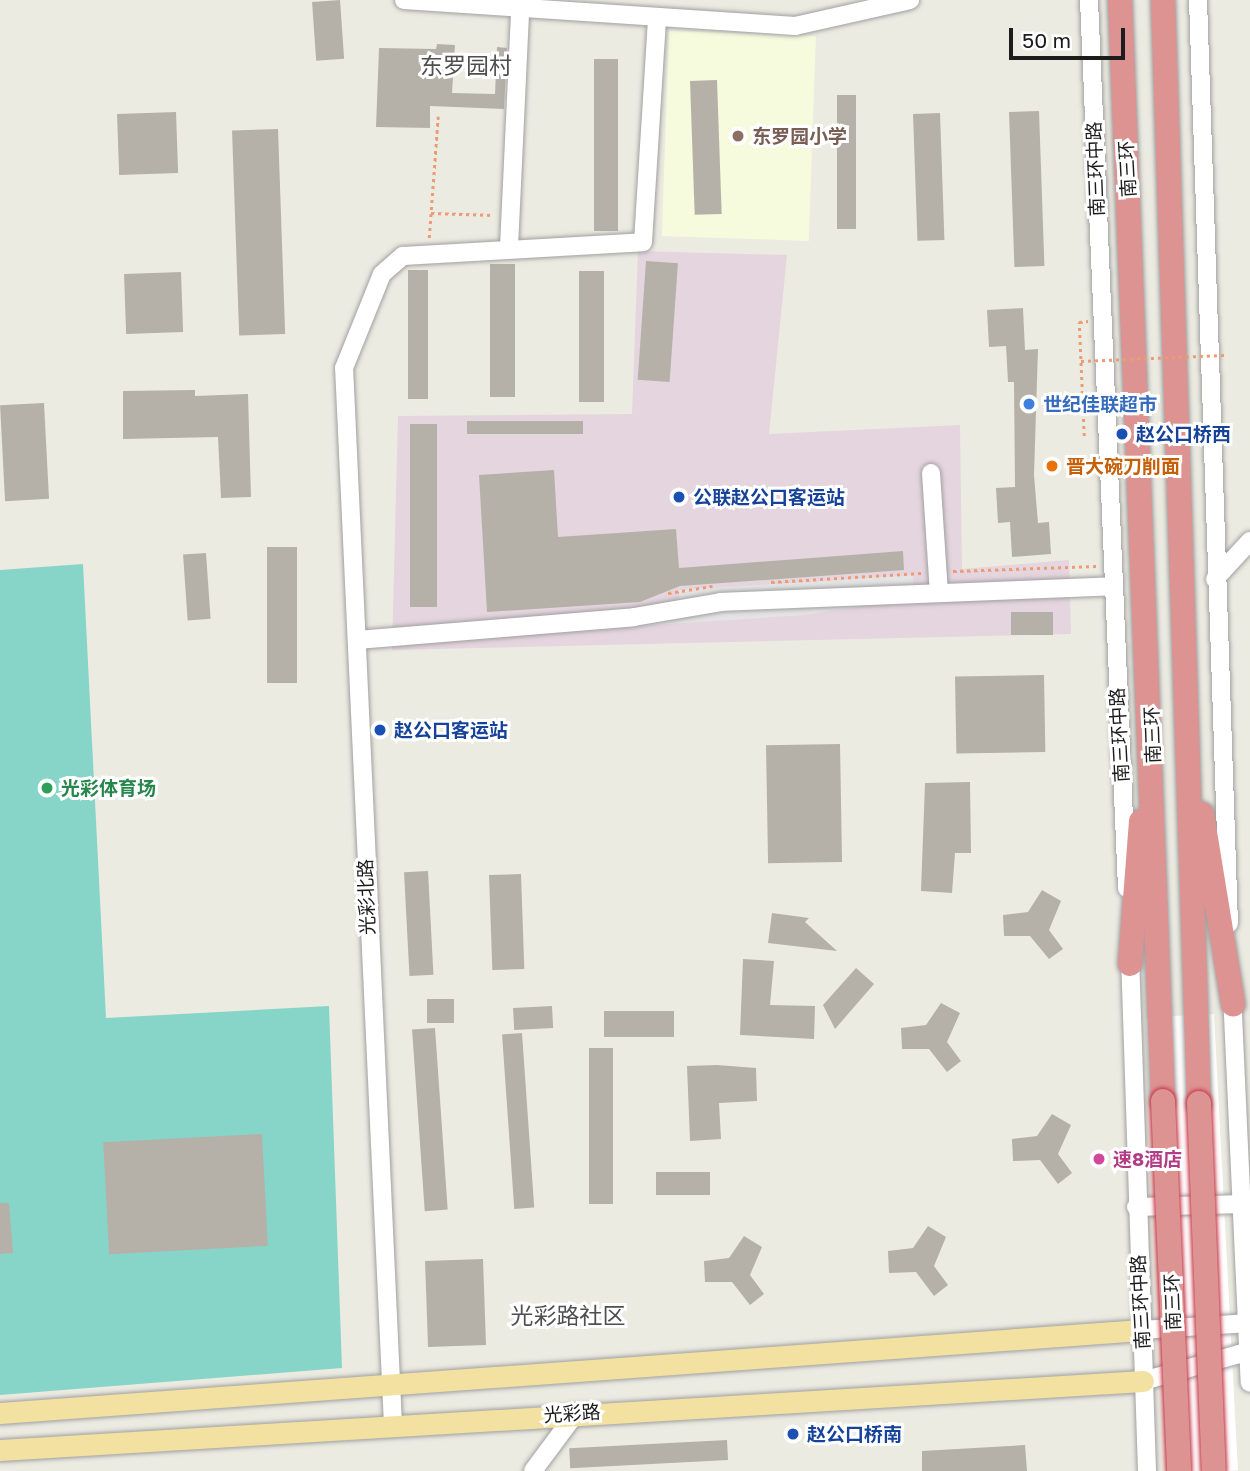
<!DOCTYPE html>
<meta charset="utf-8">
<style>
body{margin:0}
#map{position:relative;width:1250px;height:1471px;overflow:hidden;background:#ecebe2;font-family:"Golos Text","Noto Sans SC",sans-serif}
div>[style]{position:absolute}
.industrial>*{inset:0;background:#e5d5de}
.education>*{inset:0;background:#f5fbdc;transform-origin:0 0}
.pitch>*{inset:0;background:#87d5c8}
.parking>*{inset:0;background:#e4e4e4}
.pier>*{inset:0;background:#fff;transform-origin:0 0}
.building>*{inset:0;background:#b5b1a9;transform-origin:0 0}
.path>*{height:2.5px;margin-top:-1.25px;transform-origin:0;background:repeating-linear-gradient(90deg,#ec9b74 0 3.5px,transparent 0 7px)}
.roads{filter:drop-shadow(0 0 2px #a0a0a0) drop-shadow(0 0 2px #a0a0a0)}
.minor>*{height:18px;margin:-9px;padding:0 9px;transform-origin:9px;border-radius:9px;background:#fff}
.major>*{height:21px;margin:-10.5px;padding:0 10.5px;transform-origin:10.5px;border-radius:10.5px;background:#f2e1a1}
.highway>*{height:24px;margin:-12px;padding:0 12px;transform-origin:12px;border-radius:12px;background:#dd9391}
.path-bridge>*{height:2.5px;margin-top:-1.25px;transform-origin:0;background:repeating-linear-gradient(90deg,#ec9b74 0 3.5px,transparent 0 7px)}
.bridges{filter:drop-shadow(0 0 2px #c63446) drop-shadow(0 0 2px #c63446)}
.highway-bridge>*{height:24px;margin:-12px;padding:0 12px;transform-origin:12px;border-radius:12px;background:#dd9391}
.dots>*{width:19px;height:19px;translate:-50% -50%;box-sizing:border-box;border:4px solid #fff;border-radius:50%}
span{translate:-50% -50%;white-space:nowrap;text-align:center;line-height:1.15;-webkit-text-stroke:6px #fff;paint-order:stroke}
.education-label{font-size:19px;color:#785e54;font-weight:700}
.left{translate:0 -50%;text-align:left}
.street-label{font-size:19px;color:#1c1c1c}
.shop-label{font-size:19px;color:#366cbe;font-weight:700}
.transit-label{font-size:19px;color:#164399;font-weight:700}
.food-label{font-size:19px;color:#c56008;font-weight:700}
.leisure-label{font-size:19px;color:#27864d;font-weight:700}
.hotel-label{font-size:19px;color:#b23c85;font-weight:700}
.quarter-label{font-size:23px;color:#4f4f4f}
.scale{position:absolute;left:1009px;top:28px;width:116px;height:32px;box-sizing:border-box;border:4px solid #1c1c1c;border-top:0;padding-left:9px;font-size:21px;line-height:24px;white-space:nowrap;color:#1c1c1c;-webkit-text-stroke:5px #fff;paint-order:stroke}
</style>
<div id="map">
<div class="industrial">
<div style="clip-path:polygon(638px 251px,787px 255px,769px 434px,960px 425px,962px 569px,1069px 560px,1071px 634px,392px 650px,398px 416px,632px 414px)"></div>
</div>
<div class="education">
<div style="left:669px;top:31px;width:147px;height:205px;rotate:2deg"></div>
</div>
<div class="pitch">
<div style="clip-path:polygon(83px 564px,106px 1018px,329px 1006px,342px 1368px,0 1395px,0 570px)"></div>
</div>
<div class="parking">
<div style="clip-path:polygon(913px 575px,914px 598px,804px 615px,472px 637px,680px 609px,679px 590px)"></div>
</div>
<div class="pier">
<div style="left:1214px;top:1014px;width:457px;height:68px;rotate:87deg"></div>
</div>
<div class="building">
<div style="left:340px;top:0;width:59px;height:28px;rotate:86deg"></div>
<div style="clip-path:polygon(437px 44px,455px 45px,452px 93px,495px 94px,497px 47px,507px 48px,504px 109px,430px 106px,430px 128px,376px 127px,379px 48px,436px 49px)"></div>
<div style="left:594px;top:59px;width:24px;height:172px"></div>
<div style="left:717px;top:80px;width:134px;height:27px;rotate:88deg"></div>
<div style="left:837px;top:95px;width:19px;height:134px"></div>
<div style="left:1039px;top:111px;width:155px;height:30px;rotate:88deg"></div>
<div style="left:176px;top:112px;width:61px;height:59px;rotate:88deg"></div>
<div style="left:940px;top:113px;width:127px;height:27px;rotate:88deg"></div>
<div style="left:278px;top:129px;width:205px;height:46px;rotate:88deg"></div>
<div style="left:646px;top:261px;width:32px;height:119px;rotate:4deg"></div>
<div style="left:515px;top:264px;width:133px;height:25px;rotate:90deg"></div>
<div style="left:408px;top:270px;width:20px;height:129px"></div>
<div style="left:579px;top:271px;width:25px;height:131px"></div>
<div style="left:181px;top:272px;width:60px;height:57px;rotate:88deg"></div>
<div style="clip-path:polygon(1023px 308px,1025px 350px,1038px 349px,1034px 475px,1038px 523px,1049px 522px,1051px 554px,1012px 557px,1010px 522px,998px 523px,996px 488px,1015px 487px,1014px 382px,1008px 382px,1006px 346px,989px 347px,987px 310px)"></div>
<div style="clip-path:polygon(195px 390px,195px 396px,248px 394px,251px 497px,221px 498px,218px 437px,123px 439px,123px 391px)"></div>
<div style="left:44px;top:403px;width:96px;height:44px;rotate:87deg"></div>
<div style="left:583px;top:421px;width:13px;height:116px;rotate:90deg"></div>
<div style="left:410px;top:424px;width:27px;height:183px"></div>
<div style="clip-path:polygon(554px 470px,558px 537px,676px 529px,679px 568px,903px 551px,904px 570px,680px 586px,640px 602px,487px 612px,479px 475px)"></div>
<div style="left:267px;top:547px;width:30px;height:136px"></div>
<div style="left:206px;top:553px;width:66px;height:23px;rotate:86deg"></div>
<div style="left:1053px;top:612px;width:23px;height:42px;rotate:90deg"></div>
<div style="left:1044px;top:675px;width:77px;height:89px;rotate:89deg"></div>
<div style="left:840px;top:744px;width:118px;height:74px;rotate:89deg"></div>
<div style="clip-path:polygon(970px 782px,971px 853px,955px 853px,952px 893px,921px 891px,925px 783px)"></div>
<div style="left:428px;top:871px;width:104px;height:24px;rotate:87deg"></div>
<div style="left:521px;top:874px;width:95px;height:32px;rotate:88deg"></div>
<div style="clip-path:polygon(1042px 890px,1061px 901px,1049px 930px,1063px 949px,1049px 959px,1030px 936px,1004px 936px,1003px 915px,1028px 912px)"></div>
<div style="clip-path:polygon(772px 913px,809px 918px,805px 922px,837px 951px,768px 943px)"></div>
<div style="clip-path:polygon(743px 959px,774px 961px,770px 1005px,815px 1006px,814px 1039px,740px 1035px)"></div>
<div style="clip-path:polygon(856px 968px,874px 984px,835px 1029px,823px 1005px)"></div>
<div style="left:427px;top:999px;width:27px;height:24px"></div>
<div style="clip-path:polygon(941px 1003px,960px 1013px,947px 1042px,961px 1061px,947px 1072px,929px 1049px,902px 1049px,901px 1028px,926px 1025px)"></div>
<div style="left:552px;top:1006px;width:22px;height:39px;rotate:87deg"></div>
<div style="left:674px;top:1011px;width:26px;height:70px;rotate:90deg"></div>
<div style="left:435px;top:1028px;width:182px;height:23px;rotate:86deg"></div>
<div style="left:522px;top:1033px;width:175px;height:20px;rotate:86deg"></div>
<div style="left:589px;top:1048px;width:24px;height:156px"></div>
<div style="clip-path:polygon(717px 1065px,756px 1068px,757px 1101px,719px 1103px,721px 1139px,690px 1141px,687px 1066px)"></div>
<div style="clip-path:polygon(1052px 1114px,1071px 1125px,1058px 1154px,1072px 1173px,1058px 1184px,1040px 1160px,1013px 1161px,1012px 1139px,1037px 1136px)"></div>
<div style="left:262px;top:1134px;width:112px;height:159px;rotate:87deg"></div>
<div style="left:710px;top:1172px;width:23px;height:54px;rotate:90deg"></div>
<div style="clip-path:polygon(0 1203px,9px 1203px,13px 1253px,0 1254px)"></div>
<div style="clip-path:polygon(928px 1226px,946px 1237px,934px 1266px,948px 1285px,934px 1296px,916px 1272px,889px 1273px,888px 1251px,913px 1248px)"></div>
<div style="clip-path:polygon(744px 1236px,762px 1247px,750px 1275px,764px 1294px,750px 1305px,732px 1282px,705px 1282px,704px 1261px,729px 1258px)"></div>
<div style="left:483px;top:1259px;width:86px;height:58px;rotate:88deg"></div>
<div style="left:727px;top:1440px;width:20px;height:158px;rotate:87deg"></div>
<div style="clip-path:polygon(1025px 1445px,1027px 1471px,922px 1471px,922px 1451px)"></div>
</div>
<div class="path">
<div style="left:431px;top:213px;width:63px;rotate:1.8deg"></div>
<div style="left:429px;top:238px;width:122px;rotate:-85.8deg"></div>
<div style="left:1084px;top:436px;width:114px;rotate:-92.5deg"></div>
<div style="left:1079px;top:322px;width:9px;rotate:-6deg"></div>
<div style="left:953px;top:571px;width:144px;rotate:-2deg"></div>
<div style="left:771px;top:582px;width:151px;rotate:-3.4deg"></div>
<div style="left:668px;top:593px;width:45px;rotate:-9deg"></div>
</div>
<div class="roads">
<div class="minor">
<div style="left:404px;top:0;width:392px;rotate:3.8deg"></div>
<div style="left:795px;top:26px;width:118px;rotate:-12.7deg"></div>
<div style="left:1089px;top:0;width:889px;rotate:87.55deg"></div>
<div style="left:1198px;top:0;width:924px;rotate:88.08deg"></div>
<div style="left:509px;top:247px;width:236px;rotate:-87.3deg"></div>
<div style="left:931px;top:473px;width:120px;rotate:86.2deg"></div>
<div style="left:1215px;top:579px;width:52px;rotate:-47.4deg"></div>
<div style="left:357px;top:640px;width:278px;rotate:-4.7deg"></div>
<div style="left:634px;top:617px;width:88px;rotate:-9.8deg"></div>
<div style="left:721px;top:602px;width:390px;rotate:-2.3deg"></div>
<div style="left:1130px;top:955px;width:516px;rotate:88.11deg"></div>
<div style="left:1232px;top:993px;width:390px;rotate:87.4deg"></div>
<div style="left:1136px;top:1207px;width:108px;rotate:-1.6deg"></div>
<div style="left:1141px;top:1330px;width:109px;rotate:-3.7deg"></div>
<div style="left:1143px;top:1381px;width:111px;rotate:-15.7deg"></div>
<div style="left:393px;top:1425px;width:1058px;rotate:-92.65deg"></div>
<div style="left:344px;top:368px;width:101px;rotate:-68deg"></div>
<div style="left:382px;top:274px;width:28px;rotate:-41deg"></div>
<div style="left:403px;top:256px;width:240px;rotate:-3.3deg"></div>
<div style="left:643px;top:242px;width:223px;rotate:-86.4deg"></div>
<div style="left:533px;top:1471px;width:72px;rotate:-53.4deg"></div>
</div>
<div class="major">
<div style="left:0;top:1413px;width:1144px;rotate:-4.16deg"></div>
<div style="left:0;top:1450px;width:1145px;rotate:-3.45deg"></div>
</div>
<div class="highway">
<div style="left:1120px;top:0;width:1102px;rotate:87.76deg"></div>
<div style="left:1163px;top:0;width:1104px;rotate:88.13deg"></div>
<div style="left:1202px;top:814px;width:193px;rotate:80.7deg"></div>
<div style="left:1130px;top:964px;width:143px;rotate:-85.6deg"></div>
</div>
</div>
<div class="path-bridge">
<div style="left:1081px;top:361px;width:143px;rotate:-2.4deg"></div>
</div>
<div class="bridges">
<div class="highway-bridge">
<div style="left:1163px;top:1101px;width:370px;rotate:87.5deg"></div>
<div style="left:1199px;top:1103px;width:368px;rotate:87.7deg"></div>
</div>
</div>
<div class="dots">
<div style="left:738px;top:136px;background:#8d6e63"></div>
<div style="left:1029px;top:404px;background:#3f7fe0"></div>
<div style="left:1122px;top:434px;background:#1a4fb4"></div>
<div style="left:1052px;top:466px;background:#e8710a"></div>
<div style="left:679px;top:497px;background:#1a4fb4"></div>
<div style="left:380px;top:730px;background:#1a4fb4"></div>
<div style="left:47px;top:788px;background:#2e9e5b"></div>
<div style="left:1099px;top:1159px;background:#d1479c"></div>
<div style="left:793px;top:1434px;background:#1a4fb4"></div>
</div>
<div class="education-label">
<span class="left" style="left:752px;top:136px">东罗园小学</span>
</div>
<div class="street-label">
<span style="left:1095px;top:169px;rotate:-92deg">南三环中路</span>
<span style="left:1127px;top:169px;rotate:-93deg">南三环</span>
<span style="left:1119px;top:735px;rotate:-93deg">南三环中路</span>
<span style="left:1152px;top:735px;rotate:-92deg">南三环</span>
<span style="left:366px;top:897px;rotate:-92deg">光彩北路</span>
<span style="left:1140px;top:1302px;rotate:-93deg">南三环中路</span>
<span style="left:1172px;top:1302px;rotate:-92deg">南三环</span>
<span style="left:572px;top:1413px;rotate:-4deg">光彩路</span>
</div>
<div class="shop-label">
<span class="left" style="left:1043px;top:404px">世纪佳联超市</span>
</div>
<div class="transit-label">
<span class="left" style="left:1136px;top:434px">赵公口桥西</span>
<span class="left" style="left:693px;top:497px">公联赵公口客运站</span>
<span class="left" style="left:394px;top:730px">赵公口客运站</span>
<span class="left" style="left:807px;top:1434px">赵公口桥南</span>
</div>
<div class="food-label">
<span class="left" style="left:1066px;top:466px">晋大碗刀削面</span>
</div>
<div class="leisure-label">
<span class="left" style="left:61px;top:788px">光彩体育场</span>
</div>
<div class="hotel-label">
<span class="left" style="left:1113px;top:1159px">速8酒店</span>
</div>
<div class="quarter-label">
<span style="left:466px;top:65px">东罗园村</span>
<span style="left:568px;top:1315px">光彩路社区</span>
</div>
<div class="scale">50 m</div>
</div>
